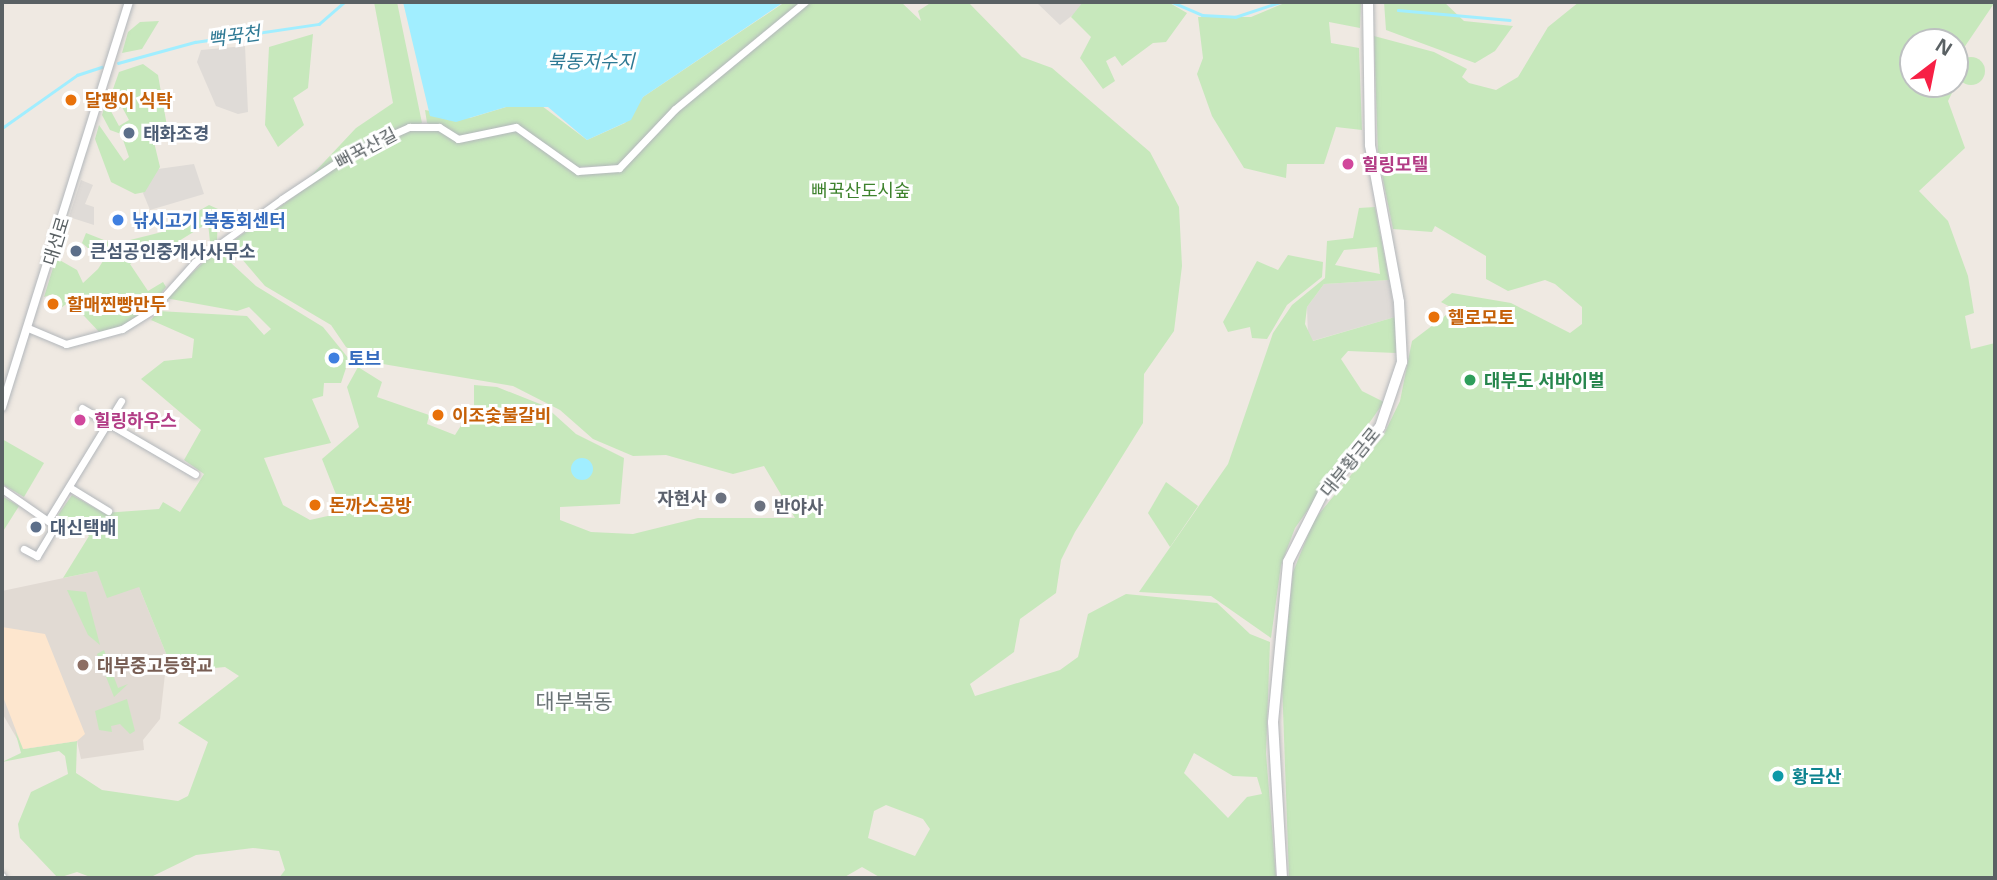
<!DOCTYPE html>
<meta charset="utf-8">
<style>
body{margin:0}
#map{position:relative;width:1997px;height:880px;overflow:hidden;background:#efe9e2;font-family:"Open Sans","Noto Sans KR",sans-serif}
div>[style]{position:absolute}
.industrial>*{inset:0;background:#dfdbd7}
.education>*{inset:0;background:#e1dad3}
.green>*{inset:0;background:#c7e8bc}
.round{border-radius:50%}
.sand>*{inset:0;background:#fde6ce}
.water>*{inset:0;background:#a1eeff}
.stream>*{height:2.5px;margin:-1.25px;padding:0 1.25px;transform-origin:1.25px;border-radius:1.25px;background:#a1eeff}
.roads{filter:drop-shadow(0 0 2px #b3b7bb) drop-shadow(0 0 2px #b3b7bb)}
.minor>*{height:7px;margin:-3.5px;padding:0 3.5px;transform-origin:3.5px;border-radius:3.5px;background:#fff}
.tertiary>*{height:8px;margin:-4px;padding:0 4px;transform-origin:4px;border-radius:4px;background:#fff}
.secondary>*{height:10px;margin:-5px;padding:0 5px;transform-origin:5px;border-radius:5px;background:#fff}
.dots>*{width:19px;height:19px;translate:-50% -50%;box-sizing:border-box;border:4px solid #fff;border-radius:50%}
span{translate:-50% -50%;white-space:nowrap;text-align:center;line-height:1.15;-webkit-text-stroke:6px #fff;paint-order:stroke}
.food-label{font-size:18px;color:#c56008;font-weight:700}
.left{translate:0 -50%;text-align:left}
.service-label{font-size:18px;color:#4e5e75;font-weight:700}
.street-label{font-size:18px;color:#5a6164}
.hotel-label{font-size:18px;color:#b23c85;font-weight:700}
.park-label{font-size:18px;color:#3e822d}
.shop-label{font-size:18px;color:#366cbe;font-weight:700}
.leisure-label{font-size:18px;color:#27864d;font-weight:700}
.worship-label{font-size:18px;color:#5b616d;font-weight:700}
.right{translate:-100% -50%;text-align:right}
.education-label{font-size:18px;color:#785e54;font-weight:700}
.culture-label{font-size:18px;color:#0d838f;font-weight:700}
.water-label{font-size:19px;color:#2e7994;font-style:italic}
.quarter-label{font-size:21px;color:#6b7476}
.frame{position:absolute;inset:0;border:4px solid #5a6164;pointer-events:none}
.north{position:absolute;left:1899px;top:28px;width:70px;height:70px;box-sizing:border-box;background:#fff;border:2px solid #bdc0c1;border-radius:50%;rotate:32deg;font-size:19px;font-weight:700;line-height:28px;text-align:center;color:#5a6164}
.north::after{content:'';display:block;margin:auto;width:24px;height:32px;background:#f72045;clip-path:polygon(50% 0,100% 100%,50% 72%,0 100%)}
</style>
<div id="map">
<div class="industrial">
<div style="clip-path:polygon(1036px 2px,1083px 2px,1083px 7px,1060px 25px)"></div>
<div style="clip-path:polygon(245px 46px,248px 112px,238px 114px,216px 106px,197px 62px,201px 50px)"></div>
<div style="clip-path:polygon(194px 164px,204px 194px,150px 210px,143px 193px,158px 169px)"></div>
<div style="clip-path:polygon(81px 180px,93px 185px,85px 204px,94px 207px,94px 225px,69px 217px)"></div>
<div style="clip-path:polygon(1389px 280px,1395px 317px,1312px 341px,1308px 337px,1307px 307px,1324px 284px)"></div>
</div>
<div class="education">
<div style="clip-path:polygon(97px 571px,139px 587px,167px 656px,160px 719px,143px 740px,144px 750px,81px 759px,77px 741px,23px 749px,2px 713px,2px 591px)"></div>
</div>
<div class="green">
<div style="clip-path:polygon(374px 2px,397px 2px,422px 123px,377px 137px,310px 177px,356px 128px,393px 103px)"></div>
<div style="clip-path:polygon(785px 2px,801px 2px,672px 108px,618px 166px,575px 167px,516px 126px,458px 138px,427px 123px,425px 110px,470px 118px,506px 107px,542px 106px,587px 140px,625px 123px,643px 97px)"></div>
<div style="clip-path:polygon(evenodd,810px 2px,901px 2px,921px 21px,918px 11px,932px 2px,968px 2px,1022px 57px,1052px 68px,1150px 152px,1179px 207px,1182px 266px,1174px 331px,1144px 374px,1143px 423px,1075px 532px,1061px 560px,1056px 593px,1020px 619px,1014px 652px,970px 684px,975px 696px,1060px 670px,1078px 657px,1088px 614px,1126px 594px,1217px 603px,1250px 634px,1270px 642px,1266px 753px,1276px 878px,881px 878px,862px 867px,843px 878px,279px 878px,285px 870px,279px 851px,253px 848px,196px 855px,153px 876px,93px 878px,77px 872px,58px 878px,20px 838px,18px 824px,31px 792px,68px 774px,65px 756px,59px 751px,2px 762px,21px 753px,15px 731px,24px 749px,77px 741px,76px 773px,102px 790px,178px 801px,188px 796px,208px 742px,178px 723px,239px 676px,225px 667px,163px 673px,167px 656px,139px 587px,107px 598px,97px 571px,63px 578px,89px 536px,58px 515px,72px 495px,104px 513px,159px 509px,163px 502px,180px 512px,199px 482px,204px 474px,184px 460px,201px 430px,141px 379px,164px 361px,192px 358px,194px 339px,151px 320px,158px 311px,247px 316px,264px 335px,271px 329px,249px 307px,237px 311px,165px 298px,217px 250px,256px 286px,323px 327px,349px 359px,341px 383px,324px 383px,323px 396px,312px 399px,331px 443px,264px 458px,283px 505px,310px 520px,332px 515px,337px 497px,322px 459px,359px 427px,347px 387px,358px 367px,382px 382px,377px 397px,429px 415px,427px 424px,455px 435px,474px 405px,474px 385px,497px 387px,545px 406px,576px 434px,624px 458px,620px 504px,560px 507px,560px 520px,591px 532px,633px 534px,698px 518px,795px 518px,764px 466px,733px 474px,666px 455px,633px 456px,593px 439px,560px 410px,513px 386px,371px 362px,346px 347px,331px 325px,265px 286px,229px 244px,351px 155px,409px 128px,438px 128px,452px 138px,516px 128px,579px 174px,621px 170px,660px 126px,810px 2px,1194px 753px,1233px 776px,1257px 777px,1262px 794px,1247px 797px,1228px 818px,1184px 773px,1194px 753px,810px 2px,886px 805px,923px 819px,930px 829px,915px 856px,868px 838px,874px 811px,886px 805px)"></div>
<div style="clip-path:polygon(1083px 2px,1168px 2px,1187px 13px,1166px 42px,1153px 43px,1122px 66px,1115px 56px,1106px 61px,1115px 81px,1103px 89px,1080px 58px,1091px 37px,1071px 17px)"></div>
<div style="clip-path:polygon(1287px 2px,1361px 2px,1360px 28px,1329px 22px,1331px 43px,1359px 48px,1362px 130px,1336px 127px,1324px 164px,1287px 164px,1286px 178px,1244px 168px,1212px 116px,1197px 74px,1203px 58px,1198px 17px,1251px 17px)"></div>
<div style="clip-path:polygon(1384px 2px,1444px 2px,1464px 21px,1513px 26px,1495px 51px,1475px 63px,1386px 30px)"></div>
<div style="clip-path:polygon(1579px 2px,1995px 2px,1955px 61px,1955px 42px,1913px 42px,1913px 84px,1955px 84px,1955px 76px,1956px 85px,1948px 101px,1965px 148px,1919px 191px,1948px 221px,1968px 276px,1974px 313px,1965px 316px,1971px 349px,1995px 343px,1995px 878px,1289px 878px,1282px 681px,1293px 572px,1314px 520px,1383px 436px,1400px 401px,1412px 341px,1454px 309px,1441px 302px,1452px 293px,1511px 303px,1570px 333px,1582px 324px,1582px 307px,1555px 284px,1545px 280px,1508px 291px,1486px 279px,1486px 256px,1435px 226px,1432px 232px,1393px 229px,1378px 155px,1374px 36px,1434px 52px,1467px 69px,1462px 77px,1469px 83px,1496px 90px,1518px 77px,1548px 27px)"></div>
<div style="clip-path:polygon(159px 21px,142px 49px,122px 53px,128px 32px,140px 22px)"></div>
<div style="clip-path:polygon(313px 34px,308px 88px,293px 98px,304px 125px,278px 147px,265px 125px,269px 47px)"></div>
<div class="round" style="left:1957px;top:57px;width:28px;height:28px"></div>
<div style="clip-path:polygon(143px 64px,158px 75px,167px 126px,153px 138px,160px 167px,145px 192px,135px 194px,111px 182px,95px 139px,99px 125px,124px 161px,129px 157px,121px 134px,110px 130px,102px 115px,106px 102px,119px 126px,129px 120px,122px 107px,115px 111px,119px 97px,112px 92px,119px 72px)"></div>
<div style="clip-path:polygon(209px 205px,218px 209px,217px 243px,210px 242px,208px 223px,166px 249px,160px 240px,141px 248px,145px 254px,130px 264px,148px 291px,163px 282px,166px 287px,151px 307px,125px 324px,102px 335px,70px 301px,61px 308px,53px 294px,44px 297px,56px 258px,77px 270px,83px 283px,98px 269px,103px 261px,82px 243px,86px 233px,114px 244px,162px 232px)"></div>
<div style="clip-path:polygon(evenodd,1375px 207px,1389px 280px,1324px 284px,1307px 307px,1305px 324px,1313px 341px,1395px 317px,1396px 353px,1348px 351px,1341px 359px,1362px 391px,1384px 402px,1295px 528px,1281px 565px,1271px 638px,1211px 596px,1139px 592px,1228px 464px,1273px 333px,1292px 305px,1325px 278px,1327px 241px,1353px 238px,1359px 208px,1375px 207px,1377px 247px,1380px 274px,1335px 265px,1344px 250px,1377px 247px)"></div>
<div style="clip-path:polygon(1288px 255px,1323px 262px,1322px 277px,1287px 305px,1267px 339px,1252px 338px,1250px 327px,1228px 332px,1223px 322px,1257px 261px,1278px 270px)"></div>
<div style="clip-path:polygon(2px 439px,44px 463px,24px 497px,2px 484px)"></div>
<div style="clip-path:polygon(1166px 482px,1198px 506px,1170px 547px,1148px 513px)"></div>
<div style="clip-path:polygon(2px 496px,19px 506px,2px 533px)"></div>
<div style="clip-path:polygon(67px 590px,86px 592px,100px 645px,88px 635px)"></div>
<div style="clip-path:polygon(104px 650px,118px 688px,128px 684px,114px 697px,97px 654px)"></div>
<div style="clip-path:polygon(127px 699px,135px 731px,130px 734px,120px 724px,111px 726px,112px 732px,99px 730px,95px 711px)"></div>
</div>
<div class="sand">
<div style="clip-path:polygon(2px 627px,45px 634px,85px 734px,77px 741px,23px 749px,2px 694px)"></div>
</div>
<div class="water">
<div style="clip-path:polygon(403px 2px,784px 2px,643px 97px,631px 120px,587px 140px,548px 107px,506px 107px,456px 122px,430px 116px)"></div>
<div class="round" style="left:571px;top:458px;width:22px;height:22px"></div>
</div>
<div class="stream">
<div style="left:1172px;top:2px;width:33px;rotate:23deg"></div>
<div style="left:1202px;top:15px;width:33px;rotate:3deg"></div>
<div style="left:1235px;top:17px;width:47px;rotate:-18.4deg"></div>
<div style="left:1398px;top:10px;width:112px;rotate:5.1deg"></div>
<div style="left:118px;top:63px;width:80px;rotate:-15.3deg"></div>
<div style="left:195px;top:42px;width:125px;rotate:-8.3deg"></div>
<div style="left:319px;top:24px;width:33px;rotate:-41deg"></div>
<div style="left:2px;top:128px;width:92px;rotate:-35.2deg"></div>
<div style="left:77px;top:75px;width:26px;rotate:-18deg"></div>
</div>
<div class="roads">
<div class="minor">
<div style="left:28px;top:328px;width:41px;rotate:22.8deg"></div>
<div style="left:66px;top:344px;width:58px;rotate:-15deg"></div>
<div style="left:122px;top:329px;width:36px;rotate:-32deg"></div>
<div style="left:152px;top:310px;width:64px;rotate:-48.1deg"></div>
<div style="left:195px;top:262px;width:107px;rotate:-35.9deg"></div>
<div style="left:282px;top:199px;width:83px;rotate:-33.7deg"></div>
<div style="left:351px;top:153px;width:64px;rotate:-24.1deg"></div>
<div style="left:409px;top:127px;width:30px"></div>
<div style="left:439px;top:127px;width:22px;rotate:32deg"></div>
<div style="left:458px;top:139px;width:59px;rotate:-11.7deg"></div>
<div style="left:516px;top:127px;width:76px;rotate:35.4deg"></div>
<div style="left:578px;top:171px;width:41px;rotate:-4.2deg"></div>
<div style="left:619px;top:168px;width:81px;rotate:-46.5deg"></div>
<div style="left:675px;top:109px;width:168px;rotate:-39.5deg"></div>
<div style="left:82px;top:408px;width:131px;rotate:30.3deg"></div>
<div style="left:69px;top:487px;width:46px;rotate:31.6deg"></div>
<div style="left:2px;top:489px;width:65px;rotate:34.9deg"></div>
<div style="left:55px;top:526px;width:35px;rotate:121deg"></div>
<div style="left:37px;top:556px;width:15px;rotate:-152deg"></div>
<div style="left:50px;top:517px;width:136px;rotate:-58.5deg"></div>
</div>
<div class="tertiary">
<div style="left:2px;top:407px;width:424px;rotate:-72.6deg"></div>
<div style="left:2px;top:877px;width:1px;rotate:90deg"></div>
</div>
<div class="secondary">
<div style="left:1282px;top:878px;width:156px;rotate:-93.3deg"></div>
<div style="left:1273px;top:722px;width:161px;rotate:-84.6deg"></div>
<div style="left:1288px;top:562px;width:77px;rotate:-63.1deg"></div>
<div style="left:1323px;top:493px;width:87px;rotate:-49.2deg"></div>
<div style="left:1380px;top:427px;width:69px;rotate:-71.3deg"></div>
<div style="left:1402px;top:362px;width:60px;rotate:-92.9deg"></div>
<div style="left:1399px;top:302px;width:160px;rotate:-100.5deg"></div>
<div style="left:1370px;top:145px;width:143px;rotate:-90.8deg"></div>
</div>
</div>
<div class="dots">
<div style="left:71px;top:100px;background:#e8710a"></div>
<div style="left:129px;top:133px;background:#5c6f8a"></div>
<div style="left:1348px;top:164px;background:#d1479c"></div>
<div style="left:118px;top:220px;background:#3f7fe0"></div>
<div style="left:76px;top:251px;background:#5c6f8a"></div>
<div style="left:53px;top:304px;background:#e8710a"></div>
<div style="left:1434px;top:317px;background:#e8710a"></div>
<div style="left:334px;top:358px;background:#3f7fe0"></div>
<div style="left:1470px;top:380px;background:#2e9e5b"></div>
<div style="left:438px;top:415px;background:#e8710a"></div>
<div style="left:80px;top:420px;background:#d1479c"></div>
<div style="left:721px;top:498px;background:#6b7280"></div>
<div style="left:315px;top:505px;background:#e8710a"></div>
<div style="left:760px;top:506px;background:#6b7280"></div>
<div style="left:36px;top:527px;background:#5c6f8a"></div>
<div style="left:83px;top:665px;background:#8d6e63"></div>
<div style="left:1778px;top:776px;background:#0f9aa8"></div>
</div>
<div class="food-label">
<span class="left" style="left:85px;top:100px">달팽이 식탁</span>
<span class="left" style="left:67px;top:304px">할매찐빵만두</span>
<span class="left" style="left:1448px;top:317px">헬로모토</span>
<span class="left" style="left:452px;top:415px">이조숯불갈비</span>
<span class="left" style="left:329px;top:505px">돈까스공방</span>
</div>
<div class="service-label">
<span class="left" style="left:143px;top:133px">태화조경</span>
<span class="left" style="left:90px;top:251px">큰섬공인중개사사무소</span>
<span class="left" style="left:50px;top:527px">대신택배</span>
</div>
<div class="street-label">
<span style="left:366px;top:148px;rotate:-28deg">뻐꾹산길</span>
<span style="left:56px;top:241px;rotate:-73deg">대선로</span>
<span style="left:1350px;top:462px;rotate:-51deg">대부황금로</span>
</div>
<div class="hotel-label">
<span class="left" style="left:1362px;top:164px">힐링모텔</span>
<span class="left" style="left:94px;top:420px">힐링하우스</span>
</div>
<div class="park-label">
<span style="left:861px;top:190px">뻐꾹산도시숲</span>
</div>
<div class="shop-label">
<span class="left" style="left:132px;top:220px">낚시고기 북동회센터</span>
<span class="left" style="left:348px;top:358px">토브</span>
</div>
<div class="leisure-label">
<span class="left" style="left:1484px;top:380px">대부도 서바이벌</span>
</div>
<div class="worship-label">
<span class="right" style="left:707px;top:498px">자현사</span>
<span class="left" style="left:774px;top:506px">반야사</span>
</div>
<div class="education-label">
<span class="left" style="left:97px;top:665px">대부중고등학교</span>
</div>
<div class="culture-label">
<span class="left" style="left:1792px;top:776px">황금산</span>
</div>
<div class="water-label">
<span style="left:234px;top:37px;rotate:-8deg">뻑꾹천</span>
<span style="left:591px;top:62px">북동저수지</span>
</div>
<div class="quarter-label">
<span style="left:574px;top:701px">대부북동</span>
</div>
<div class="frame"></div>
<div class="north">N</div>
</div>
